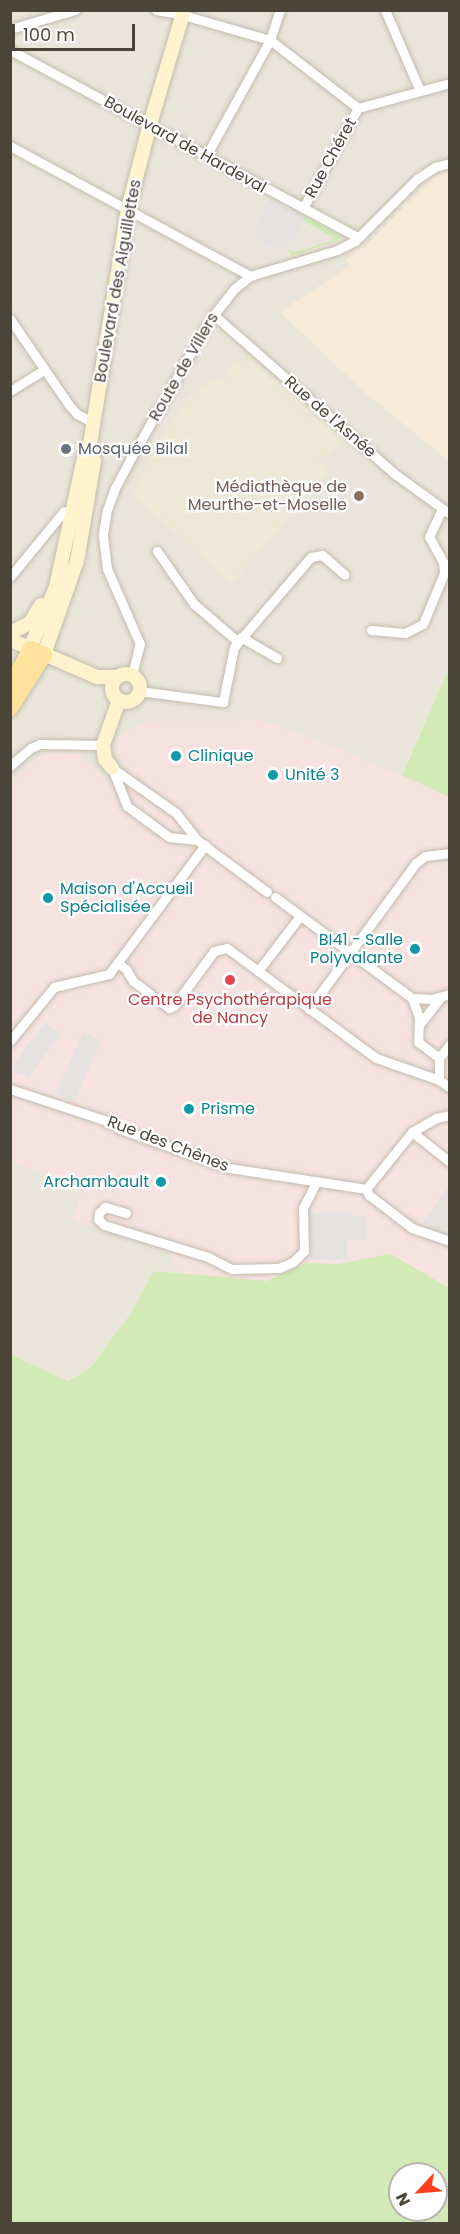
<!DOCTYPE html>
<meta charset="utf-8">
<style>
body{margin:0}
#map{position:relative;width:460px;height:2234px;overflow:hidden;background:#f6f3ec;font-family:Poppins,sans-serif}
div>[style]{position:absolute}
.residential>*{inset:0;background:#eae5da}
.commercial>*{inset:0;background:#f7ead8}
.education>*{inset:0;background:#efe8d6}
.medical>*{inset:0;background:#f6e3e0}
.green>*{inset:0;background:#d2eab5}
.parking>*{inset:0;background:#e5e3e0;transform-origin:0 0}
.roads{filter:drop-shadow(0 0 2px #c2bbae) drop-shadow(0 0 2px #c2bbae)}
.street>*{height:9px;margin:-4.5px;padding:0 4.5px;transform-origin:4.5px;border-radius:4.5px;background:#fff}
.secondary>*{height:14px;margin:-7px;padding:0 7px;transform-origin:7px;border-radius:7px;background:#fff3cd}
.secondary>.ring{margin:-7px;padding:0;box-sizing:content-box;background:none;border:14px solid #fff3cd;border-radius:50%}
.primary>*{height:15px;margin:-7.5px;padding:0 7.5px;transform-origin:7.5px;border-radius:7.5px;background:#ffe39c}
.dots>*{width:16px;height:16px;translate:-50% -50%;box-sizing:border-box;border:3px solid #fff;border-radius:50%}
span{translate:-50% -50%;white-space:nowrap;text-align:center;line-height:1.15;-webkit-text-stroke:4.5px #fff;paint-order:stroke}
.street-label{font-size:16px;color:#4b4439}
.worship-label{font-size:16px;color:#5b616d}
.left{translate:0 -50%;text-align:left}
.education-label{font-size:16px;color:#785e54}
.right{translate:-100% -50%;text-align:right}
.culture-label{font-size:16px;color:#0d838f}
.health-label{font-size:16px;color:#be3a42}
.frame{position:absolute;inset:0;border:12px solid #4b4439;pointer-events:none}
.north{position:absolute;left:388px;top:2162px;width:60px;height:60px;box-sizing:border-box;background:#fff;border:2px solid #b7b4b0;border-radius:50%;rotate:244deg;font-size:16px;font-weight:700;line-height:24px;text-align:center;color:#4b4439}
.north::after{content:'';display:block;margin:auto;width:21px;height:27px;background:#fc3f1d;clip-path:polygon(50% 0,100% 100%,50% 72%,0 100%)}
.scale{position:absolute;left:12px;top:24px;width:123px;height:27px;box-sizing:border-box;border:3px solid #4b4439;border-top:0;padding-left:8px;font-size:18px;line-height:21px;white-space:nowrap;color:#4b4439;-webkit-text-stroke:4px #fff;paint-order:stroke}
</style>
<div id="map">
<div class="residential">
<div style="clip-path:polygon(11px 11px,449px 11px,449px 668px,402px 774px,449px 797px,267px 1281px,155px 1271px,132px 1311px,91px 1367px,67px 1381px,11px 1355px)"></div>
</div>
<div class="commercial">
<div style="clip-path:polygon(449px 169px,450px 169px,449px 461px,364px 392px,280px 312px,351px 265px,346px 260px,357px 249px,365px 247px,429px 180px)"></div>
</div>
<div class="education">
<div style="clip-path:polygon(250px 355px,307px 406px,312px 412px,306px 415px,308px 418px,313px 415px,320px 422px,324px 421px,345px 440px,319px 461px,327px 472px,232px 583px,133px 495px,144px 469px,188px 397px,216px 378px,219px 381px,228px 374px,225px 371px)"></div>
</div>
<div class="medical">
<div style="clip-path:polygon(259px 720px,328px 744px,449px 797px,449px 1367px,181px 1280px,170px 1254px,73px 1220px,83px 1187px,11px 1162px,11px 782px,40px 756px,52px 753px,79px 754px,110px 783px,125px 777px,131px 770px,118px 753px,119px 737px,147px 721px)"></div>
</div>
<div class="green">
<div style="clip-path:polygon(305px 216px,339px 235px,339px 240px,291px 256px,287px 249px,294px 252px,331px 241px,333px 237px,303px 221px)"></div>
<div style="clip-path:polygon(449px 668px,449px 797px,402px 775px)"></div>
<div style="clip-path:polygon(evenodd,391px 1254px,449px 1288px,449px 2223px,11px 2223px,11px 1355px,68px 1381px,91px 1367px,132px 1311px,154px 1271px,267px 1281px,306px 1263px,338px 1264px,391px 1254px,400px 2174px,436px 2174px,436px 2210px,400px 2210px,400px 2174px)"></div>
</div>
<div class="parking">
<div style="clip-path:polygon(270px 197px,275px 203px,305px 216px,287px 249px,278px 244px,275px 249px,255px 238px,259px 231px,254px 228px)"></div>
<div style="clip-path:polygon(45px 1022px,61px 1034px,28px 1078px,23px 1074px,18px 1075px,12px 1066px)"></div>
<div style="left:83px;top:1032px;width:20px;height:67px;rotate:24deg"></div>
<div style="clip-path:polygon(449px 1186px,449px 1236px,439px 1233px,423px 1222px)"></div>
<div style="clip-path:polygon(352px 1212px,352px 1216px,366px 1216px,367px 1240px,347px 1240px,347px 1260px,310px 1260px,308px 1213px)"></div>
</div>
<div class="roads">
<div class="street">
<div style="left:156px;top:10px;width:27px;rotate:10deg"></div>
<div style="left:183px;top:15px;width:91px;rotate:16deg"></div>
<div style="left:270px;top:40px;width:111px;rotate:37.7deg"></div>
<div style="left:358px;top:108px;width:95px;rotate:-15.2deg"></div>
<div style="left:385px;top:10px;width:88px;rotate:66.6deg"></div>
<div style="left:10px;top:29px;width:68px;rotate:-16.3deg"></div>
<div style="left:10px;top:50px;width:396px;rotate:28.3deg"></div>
<div style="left:10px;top:146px;width:273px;rotate:28.4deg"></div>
<div style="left:206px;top:156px;width:132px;rotate:-61.1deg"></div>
<div style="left:270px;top:40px;width:32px;rotate:-72deg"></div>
<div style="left:303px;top:208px;width:114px;rotate:-61.2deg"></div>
<div style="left:214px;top:315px;width:241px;rotate:41.3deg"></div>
<div style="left:395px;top:474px;width:68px;rotate:36deg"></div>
<div style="left:10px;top:319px;width:104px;rotate:55.5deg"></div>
<div style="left:69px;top:405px;width:12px;rotate:48deg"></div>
<div style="left:77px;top:414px;width:19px;rotate:28deg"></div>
<div style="left:10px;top:391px;width:40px;rotate:-32deg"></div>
<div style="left:157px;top:551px;width:65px;rotate:55.1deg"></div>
<div style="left:194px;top:604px;width:57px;rotate:40.7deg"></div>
<div style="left:10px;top:577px;width:85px;rotate:-50.7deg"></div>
<div style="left:371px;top:630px;width:34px;rotate:5deg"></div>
<div style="left:405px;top:633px;width:20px;rotate:-27deg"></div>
<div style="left:423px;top:624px;width:55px;rotate:-67.6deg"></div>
<div style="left:444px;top:573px;width:11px;rotate:-95deg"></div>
<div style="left:443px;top:562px;width:29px;rotate:-119deg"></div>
<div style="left:429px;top:537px;width:31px;rotate:-65deg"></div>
<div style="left:241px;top:637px;width:42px;rotate:30.3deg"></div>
<div style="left:132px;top:675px;width:32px;rotate:-76deg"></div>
<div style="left:140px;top:644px;width:82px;rotate:-113.7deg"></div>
<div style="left:107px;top:569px;width:35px;rotate:-97deg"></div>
<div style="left:103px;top:534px;width:24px;rotate:-81deg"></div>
<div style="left:107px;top:510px;width:23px;rotate:-70deg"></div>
<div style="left:115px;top:488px;width:36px;rotate:-62deg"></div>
<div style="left:132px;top:456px;width:155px;rotate:-60.3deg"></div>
<div style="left:209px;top:321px;width:41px;rotate:-52deg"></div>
<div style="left:234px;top:289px;width:21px;rotate:-39deg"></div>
<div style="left:250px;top:276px;width:91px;rotate:-16.6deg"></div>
<div style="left:337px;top:250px;width:20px;rotate:-27deg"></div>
<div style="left:355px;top:241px;width:88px;rotate:-45deg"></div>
<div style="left:417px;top:179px;width:22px;rotate:-34deg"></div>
<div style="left:435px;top:167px;width:16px;rotate:-15deg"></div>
<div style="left:139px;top:691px;width:85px;rotate:7.5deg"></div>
<div style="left:223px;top:702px;width:56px;rotate:-78.7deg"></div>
<div style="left:234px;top:647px;width:118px;rotate:-49.5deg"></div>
<div style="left:311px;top:557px;width:11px;rotate:-10deg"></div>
<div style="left:322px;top:555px;width:30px;rotate:41deg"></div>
<div style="left:10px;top:766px;width:28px;rotate:-41deg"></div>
<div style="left:31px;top:748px;width:10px;rotate:-24deg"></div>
<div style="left:40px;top:744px;width:63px;rotate:0.9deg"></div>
<div style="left:112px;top:768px;width:78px;rotate:35.1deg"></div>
<div style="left:176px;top:813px;width:34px;rotate:52deg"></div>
<div style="left:197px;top:840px;width:87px;rotate:36.6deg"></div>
<div style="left:112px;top:768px;width:41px;rotate:68.5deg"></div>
<div style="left:127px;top:806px;width:10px;rotate:37deg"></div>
<div style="left:135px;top:812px;width:42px;rotate:36.3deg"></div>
<div style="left:169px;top:837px;width:28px;rotate:6deg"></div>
<div style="left:275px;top:897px;width:170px;rotate:36.4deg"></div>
<div style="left:118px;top:963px;width:10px;rotate:37deg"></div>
<div style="left:126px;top:969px;width:14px;rotate:60deg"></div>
<div style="left:133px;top:981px;width:45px;rotate:36.9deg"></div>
<div style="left:169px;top:1008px;width:5px;rotate:-22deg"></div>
<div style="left:174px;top:1006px;width:68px;rotate:-54deg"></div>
<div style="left:214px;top:951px;width:13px;rotate:-13deg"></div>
<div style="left:227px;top:948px;width:185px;rotate:36.4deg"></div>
<div style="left:376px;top:1058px;width:67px;rotate:19.2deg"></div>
<div style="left:439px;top:1080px;width:14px;rotate:36deg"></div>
<div style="left:258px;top:971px;width:69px;rotate:-52.6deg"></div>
<div style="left:412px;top:998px;width:20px;rotate:70deg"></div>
<div style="left:419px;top:1017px;width:25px;rotate:92deg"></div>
<div style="left:418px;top:1042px;width:26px;rotate:37deg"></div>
<div style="left:412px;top:998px;width:19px;rotate:3deg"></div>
<div style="left:431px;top:999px;width:20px;rotate:-15deg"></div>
<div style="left:309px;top:1009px;width:181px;rotate:-53.8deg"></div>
<div style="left:416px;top:863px;width:11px;rotate:-38deg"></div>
<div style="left:425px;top:856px;width:25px;rotate:-7deg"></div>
<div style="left:419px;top:1025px;width:34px;rotate:-52deg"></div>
<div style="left:10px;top:1041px;width:70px;rotate:-50.8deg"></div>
<div style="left:54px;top:987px;width:57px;rotate:-13.3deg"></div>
<div style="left:109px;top:974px;width:161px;rotate:-53.3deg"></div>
<div style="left:439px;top:1080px;width:22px;rotate:-90deg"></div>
<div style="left:439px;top:1058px;width:18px;rotate:-52deg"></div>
<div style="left:10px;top:1089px;width:99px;rotate:18.3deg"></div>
<div style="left:104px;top:1120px;width:18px;rotate:29deg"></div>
<div style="left:120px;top:1129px;width:116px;rotate:19.7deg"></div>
<div style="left:229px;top:1168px;width:139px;rotate:8.7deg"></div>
<div style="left:412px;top:1132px;width:48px;rotate:38.3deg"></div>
<div style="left:366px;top:1189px;width:73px;rotate:-51.1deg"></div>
<div style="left:412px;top:1132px;width:28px;rotate:-30deg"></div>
<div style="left:436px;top:1118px;width:14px;rotate:-12deg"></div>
<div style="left:366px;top:1189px;width:7px;rotate:63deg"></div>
<div style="left:369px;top:1195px;width:54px;rotate:37.5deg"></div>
<div style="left:412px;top:1228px;width:40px;rotate:18.9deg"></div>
<div style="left:126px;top:1213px;width:22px;rotate:-164deg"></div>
<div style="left:105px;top:1207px;width:8px;rotate:135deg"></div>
<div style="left:99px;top:1213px;width:6px;rotate:99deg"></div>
<div style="left:98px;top:1219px;width:8px;rotate:45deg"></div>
<div style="left:104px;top:1225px;width:109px;rotate:17.1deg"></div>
<div style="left:208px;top:1257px;width:27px;rotate:27deg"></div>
<div style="left:232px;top:1269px;width:47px;rotate:-1.2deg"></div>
<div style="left:279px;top:1268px;width:15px;rotate:-23deg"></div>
<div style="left:293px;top:1262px;width:16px;rotate:-45deg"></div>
<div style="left:304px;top:1251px;width:43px;rotate:-91.3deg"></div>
<div style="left:303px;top:1208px;width:28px;rotate:-63deg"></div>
</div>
<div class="secondary">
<div style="left:89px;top:450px;width:12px;rotate:66deg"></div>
<div style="left:94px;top:461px;width:101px;rotate:99.6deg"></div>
<div style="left:77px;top:561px;width:99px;rotate:109.5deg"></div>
<div style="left:44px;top:654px;width:58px;rotate:23.5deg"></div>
<div style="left:97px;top:677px;width:19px"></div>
<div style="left:10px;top:633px;width:22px;rotate:-27deg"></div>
<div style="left:30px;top:623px;width:21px;rotate:-59deg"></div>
<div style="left:10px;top:640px;width:22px;rotate:22deg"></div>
<div style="left:30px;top:648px;width:66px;rotate:-66.9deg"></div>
<div style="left:56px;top:587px;width:132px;rotate:-77.8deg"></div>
<div style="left:84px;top:458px;width:9px;rotate:-58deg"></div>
<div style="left:89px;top:450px;width:244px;rotate:-80.8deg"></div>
<div style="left:128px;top:209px;width:88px;rotate:-75.5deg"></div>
<div style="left:150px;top:124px;width:119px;rotate:-73.4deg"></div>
<div class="ring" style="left:112px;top:674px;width:14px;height:14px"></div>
<div style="left:112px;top:768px;width:11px;rotate:-128deg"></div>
<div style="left:105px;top:759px;width:14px;rotate:-98deg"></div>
<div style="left:103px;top:745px;width:48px;rotate:-70.4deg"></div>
</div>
<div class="primary">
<div style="left:10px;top:684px;width:41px;rotate:-60.9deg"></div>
<div style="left:30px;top:648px;width:15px;rotate:23deg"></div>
<div style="left:44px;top:654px;width:64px;rotate:122.2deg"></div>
</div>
</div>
<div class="dots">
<div style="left:66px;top:449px;background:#6b7280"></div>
<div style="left:359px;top:496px;background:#8d6e63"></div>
<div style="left:176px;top:756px;background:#0f9aa8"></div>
<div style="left:273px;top:775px;background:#0f9aa8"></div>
<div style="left:48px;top:898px;background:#0f9aa8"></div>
<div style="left:415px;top:949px;background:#0f9aa8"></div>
<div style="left:230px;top:980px;background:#e0444e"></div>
<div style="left:189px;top:1109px;background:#0f9aa8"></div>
<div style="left:161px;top:1182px;background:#0f9aa8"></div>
</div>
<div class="street-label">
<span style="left:185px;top:145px;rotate:29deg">Boulevard de Hardeval</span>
<span style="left:331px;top:158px;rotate:-61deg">Rue Chéret</span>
<span style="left:118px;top:281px;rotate:-80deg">Boulevard des Aiguillettes</span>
<span style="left:184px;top:367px;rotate:-60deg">Route de Villers</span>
<span style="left:330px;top:417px;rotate:41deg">Rue de l'Asnée</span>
<span style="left:168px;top:1144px;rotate:21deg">Rue des Chênes</span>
</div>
<div class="worship-label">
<span class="left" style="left:78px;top:449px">Mosquée Bilal</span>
</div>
<div class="education-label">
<span class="right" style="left:347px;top:496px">Médiathèque de<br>Meurthe-et-Moselle</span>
</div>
<div class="culture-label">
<span class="left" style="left:188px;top:756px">Clinique</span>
<span class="left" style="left:285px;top:775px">Unité 3</span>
<span class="left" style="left:60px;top:898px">Maison d'Accueil<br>Spécialisée</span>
<span class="right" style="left:403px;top:949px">BI41 - Salle<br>Polyvalante</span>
<span class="left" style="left:201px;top:1109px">Prisme</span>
<span class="right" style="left:149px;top:1182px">Archambault</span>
</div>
<div class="health-label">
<span style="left:230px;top:1009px">Centre Psychothérapique<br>de Nancy</span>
</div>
<div class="frame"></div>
<div class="north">N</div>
<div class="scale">100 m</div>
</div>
